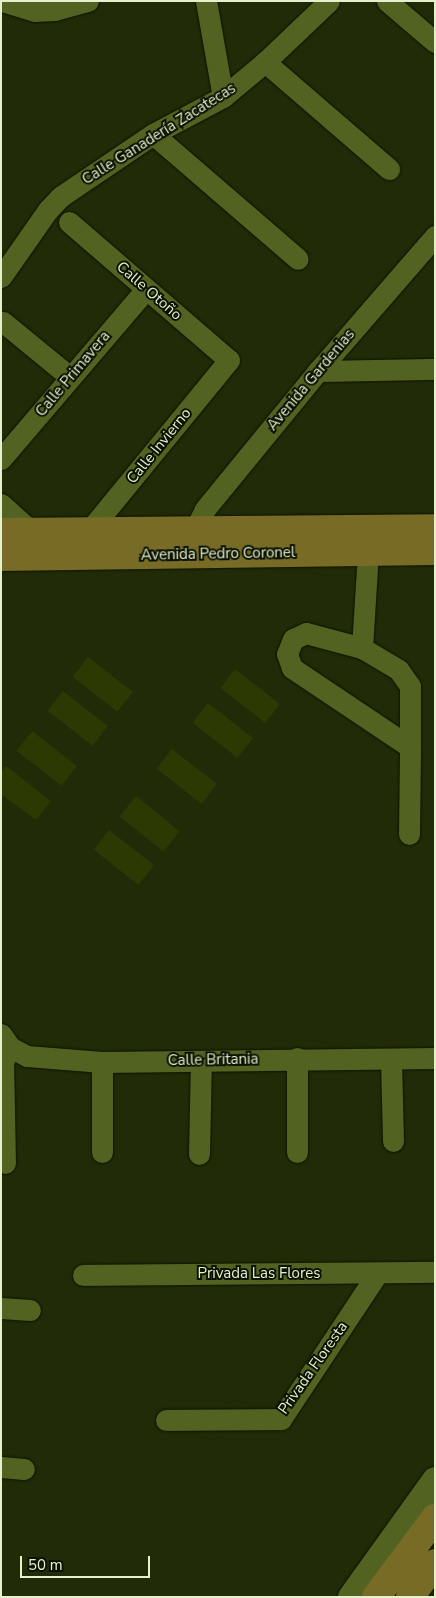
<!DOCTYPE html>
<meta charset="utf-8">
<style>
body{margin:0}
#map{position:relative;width:436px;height:1598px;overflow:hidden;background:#222b07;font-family:"Nunito Sans",sans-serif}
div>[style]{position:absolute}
.green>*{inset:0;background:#2c3902;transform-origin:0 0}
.roads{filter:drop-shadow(0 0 1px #0d1201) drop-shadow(0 0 1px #0d1201)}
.minor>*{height:21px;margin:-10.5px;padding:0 10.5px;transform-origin:10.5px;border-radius:10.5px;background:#526321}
.tertiary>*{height:26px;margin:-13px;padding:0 13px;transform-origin:13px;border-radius:13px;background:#526321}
.secondary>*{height:28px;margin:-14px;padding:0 14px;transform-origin:14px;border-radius:14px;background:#776b25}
span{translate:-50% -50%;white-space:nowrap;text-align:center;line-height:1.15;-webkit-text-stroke:4px #0c1200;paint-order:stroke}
.street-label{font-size:15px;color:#e4f0ce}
.frame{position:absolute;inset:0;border:2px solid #e4f0ce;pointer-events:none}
.scale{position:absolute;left:20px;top:1556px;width:130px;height:22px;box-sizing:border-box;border:2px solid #e4f0ce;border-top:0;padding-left:6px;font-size:15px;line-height:18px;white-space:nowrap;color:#e4f0ce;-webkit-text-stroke:4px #0c1200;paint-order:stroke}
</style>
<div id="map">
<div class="green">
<div style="left:88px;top:657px;width:57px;height:25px;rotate:38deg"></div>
<div style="left:235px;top:669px;width:57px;height:24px;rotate:38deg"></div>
<div style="left:63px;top:691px;width:57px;height:25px;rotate:38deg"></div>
<div style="left:208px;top:703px;width:57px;height:25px;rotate:38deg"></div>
<div style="left:32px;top:731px;width:57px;height:25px;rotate:38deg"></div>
<div style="left:172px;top:749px;width:57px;height:25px;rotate:38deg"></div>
<div style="clip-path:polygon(6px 766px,51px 801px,36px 820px,1px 794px,1px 772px)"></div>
<div style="left:136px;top:796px;width:56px;height:26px;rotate:39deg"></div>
<div style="left:109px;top:830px;width:57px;height:25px;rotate:38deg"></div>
</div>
<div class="roads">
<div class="minor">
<div style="left:2px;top:1px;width:34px;rotate:17deg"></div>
<div style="left:35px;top:11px;width:19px;rotate:-3deg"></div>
<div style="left:54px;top:10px;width:35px;rotate:-15deg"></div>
<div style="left:206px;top:1px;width:97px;rotate:80deg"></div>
<div style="left:387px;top:1px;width:63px;rotate:40.5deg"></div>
<div style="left:265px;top:62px;width:164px;rotate:40.8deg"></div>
<div style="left:153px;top:134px;width:191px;rotate:40.8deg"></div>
<div style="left:69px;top:222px;width:211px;rotate:40.8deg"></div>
<div style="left:229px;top:360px;width:221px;rotate:129.3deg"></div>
<div style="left:1px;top:277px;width:82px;rotate:-55deg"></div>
<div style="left:48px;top:210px;width:18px;rotate:-47deg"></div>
<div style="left:60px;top:197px;width:112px;rotate:-34.1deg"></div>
<div style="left:153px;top:134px;width:79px;rotate:-27.9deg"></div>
<div style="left:223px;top:97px;width:55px;rotate:-39.8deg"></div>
<div style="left:265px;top:62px;width:88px;rotate:-43.6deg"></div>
<div style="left:3px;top:322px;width:87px;rotate:39.4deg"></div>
<div style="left:318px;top:371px;width:117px;rotate:-1deg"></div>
<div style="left:1px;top:459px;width:223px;rotate:-49.5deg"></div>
<div style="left:1px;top:504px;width:40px;rotate:42deg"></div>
<div style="left:31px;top:531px;width:8px;rotate:60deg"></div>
<div style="left:195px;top:529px;width:22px;rotate:-63deg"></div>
<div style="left:205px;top:509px;width:178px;rotate:-50.7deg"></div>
<div style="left:318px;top:371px;width:179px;rotate:-49.1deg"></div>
<div style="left:362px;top:648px;width:96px;rotate:-86.4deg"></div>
<div style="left:409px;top:834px;width:87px;rotate:-89.3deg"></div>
<div style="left:410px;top:747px;width:61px;rotate:-90deg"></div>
<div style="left:410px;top:686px;width:19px;rotate:-125deg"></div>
<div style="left:399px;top:670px;width:43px;rotate:-149.3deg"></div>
<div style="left:362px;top:648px;width:58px;rotate:-165deg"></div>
<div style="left:306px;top:633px;width:14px;rotate:155deg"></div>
<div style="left:293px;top:639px;width:16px;rotate:112deg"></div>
<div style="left:287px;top:654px;width:15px;rotate:70deg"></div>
<div style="left:292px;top:668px;width:142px;rotate:33.8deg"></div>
<div style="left:1px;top:1034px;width:16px;rotate:55deg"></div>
<div style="left:10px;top:1047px;width:19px;rotate:28deg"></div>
<div style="left:27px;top:1056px;width:75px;rotate:4.6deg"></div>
<div style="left:102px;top:1062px;width:333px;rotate:-0.7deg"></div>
<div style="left:297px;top:1058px;width:94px;rotate:90deg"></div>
<div style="left:391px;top:1059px;width:82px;rotate:88.6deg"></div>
<div style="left:102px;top:1152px;width:90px;rotate:-90deg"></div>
<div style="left:199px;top:1154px;width:93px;rotate:-88.8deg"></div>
<div style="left:5px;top:1163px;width:101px;rotate:-91.1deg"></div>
<div style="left:3px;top:1062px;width:17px;rotate:-65deg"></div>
<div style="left:83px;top:1275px;width:352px;rotate:-0.5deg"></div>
<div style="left:1px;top:1308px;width:29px;rotate:4deg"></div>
<div style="left:166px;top:1420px;width:115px;rotate:-0.5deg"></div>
<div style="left:281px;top:1419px;width:174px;rotate:-56.5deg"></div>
<div style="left:1px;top:1467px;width:23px;rotate:5deg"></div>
</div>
<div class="tertiary">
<div style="left:351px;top:1597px;width:144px;rotate:-54.3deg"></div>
</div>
<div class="secondary">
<div style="left:1px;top:532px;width:434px;rotate:-0.5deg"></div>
<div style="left:1px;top:557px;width:434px;rotate:-0.8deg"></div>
<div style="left:376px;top:1597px;width:99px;rotate:-53.2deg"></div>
<div style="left:410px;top:1597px;width:42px;rotate:-53.7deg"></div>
</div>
</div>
<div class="street-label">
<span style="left:159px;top:134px;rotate:-32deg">Calle Ganadería Zacatecas</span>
<span style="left:149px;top:291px;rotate:41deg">Calle Otoño</span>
<span style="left:73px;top:374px;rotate:-50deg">Calle Primavera</span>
<span style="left:311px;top:380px;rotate:-50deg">Avenida Gardenias</span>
<span style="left:159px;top:446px;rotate:-51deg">Calle Invierno</span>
<span style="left:218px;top:554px;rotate:-1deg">Avenida Pedro Coronel</span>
<span style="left:213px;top:1060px;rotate:-1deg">Calle Britania</span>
<span style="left:259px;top:1274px">Privada Las Flores</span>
<span style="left:313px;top:1368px;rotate:-55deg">Privada Floresta</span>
</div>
<div class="frame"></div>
<div class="scale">50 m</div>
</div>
